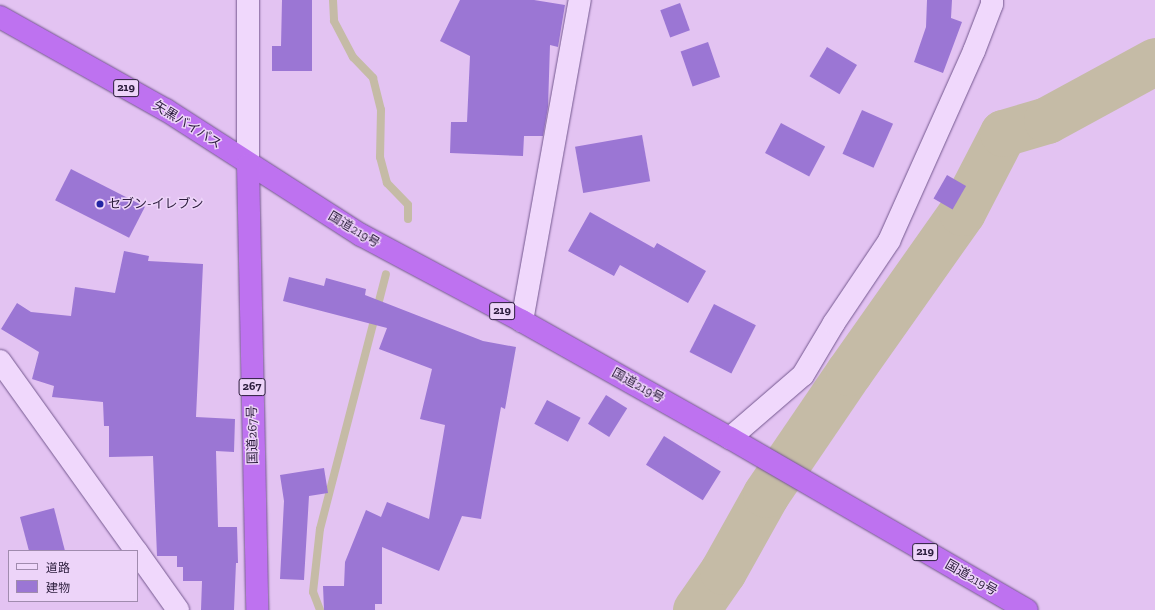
<!DOCTYPE html>
<meta charset="utf-8">
<style>
body{margin:0}
#map{position:relative;width:1155px;height:610px;overflow:hidden;background:#e3c3f2;font-family:"Zilla Slab","Noto Sans JP",serif}
div>[style]{position:absolute}
.stream>*{height:8px;margin:-4px;padding:0 4px;transform-origin:4px;border-radius:4px;background:#c5bba6}
.river>*{height:47px;margin:-23.5px;padding:0 23.5px;transform-origin:23.5px;border-radius:23.5px;background:#c5bba6}
.building>*{inset:0;background:#9b76d4;transform-origin:0 0}
.roads{filter:drop-shadow(0 0 1px #74588f) drop-shadow(0 0 1px #74588f)}
.minor>*{height:22px;margin:-11px;padding:0 11px;transform-origin:11px;border-radius:11px;background:#f0d8fc}
.tertiary>*{height:22px;margin:-11px;padding:0 11px;transform-origin:11px;border-radius:11px;background:#f0d8fc}
.trunk>*{height:22px;margin:-11px;padding:0 11px;transform-origin:11px;border-radius:11px;background:#be72f0}
.dots>*{width:11px;height:11px;translate:-50% -50%;box-sizing:border-box;border:2px solid #edd4f9;border-radius:50%}
span{translate:-50% -50%;white-space:nowrap;text-align:center;line-height:1.15;-webkit-text-stroke:3px #edd4f9;paint-order:stroke}
.shield-label span{padding:1px 3px;background:#edd4f9;border:1px solid;border-radius:3px;-webkit-text-stroke-width:0}
.shield-label{font-size:12px;color:#2c1d3d;font-weight:700}
.street-label{font-size:13px;color:#2c1d3d}
.poi-label{font-size:13px;color:#2c1d3d}
.left{translate:0 -50%;text-align:left}
.legend{position:absolute;left:8px;top:550px;width:130px;height:52px;box-sizing:border-box;background:#edd4f9;border:1px solid #a08bae;margin:0;padding:5px 7px;list-style:none;font-size:12px;color:#2c1d3d}
.legend li{display:flex;align-items:center;gap:8px;height:20px}
.legend b{width:20px;border:1px solid #a08bae}
</style>
<div id="map">
<div class="stream">
<div style="left:333px;top:0;width:21px;rotate:87deg"></div>
<div style="left:334px;top:21px;width:41px;rotate:62.2deg"></div>
<div style="left:353px;top:57px;width:29px;rotate:46deg"></div>
<div style="left:373px;top:78px;width:33px;rotate:76deg"></div>
<div style="left:381px;top:110px;width:47px;rotate:91.2deg"></div>
<div style="left:380px;top:157px;width:27px;rotate:75deg"></div>
<div style="left:387px;top:183px;width:30px;rotate:46deg"></div>
<div style="left:408px;top:205px;width:14px;rotate:90deg"></div>
<div style="left:320px;top:610px;width:19px;rotate:-111deg"></div>
<div style="left:313px;top:592px;width:63px;rotate:-83.7deg"></div>
<div style="left:320px;top:529px;width:263px;rotate:-75.5deg"></div>
</div>
<div class="river">
<div style="left:696px;top:610px;width:47px;rotate:-55.3deg"></div>
<div style="left:723px;top:571px;width:88px;rotate:-60.8deg"></div>
<div style="left:766px;top:494px;width:148px;rotate:-55.8deg"></div>
<div style="left:849px;top:372px;width:196px;rotate:-54.8deg"></div>
<div style="left:962px;top:212px;width:89px;rotate:-62.6deg"></div>
<div style="left:1003px;top:133px;width:46px;rotate:-16.5deg"></div>
<div style="left:1047px;top:120px;width:123px;rotate:-28.6deg"></div>
</div>
<div class="building">
<div style="clip-path:polygon(282px 0,312px 0,312px 71px,272px 71px,272px 46px,281px 46px)"></div>
<div style="clip-path:polygon(460px 0,534px 0,565px 5px,558px 47px,550px 45px,548px 107px,543px 136px,524px 136px,523px 156px,450px 153px,451px 122px,467px 122px,470px 56px,440px 41px)"></div>
<div style="clip-path:polygon(927px 0,952px 0,951px 18px,962px 22px,943px 73px,914px 62px,926px 27px)"></div>
<div style="left:680px;top:3px;width:29px;height:21px;rotate:70deg"></div>
<div style="left:708px;top:42px;width:37px;height:29px;rotate:71deg"></div>
<div style="left:827px;top:47px;width:35px;height:34px;rotate:31deg"></div>
<div style="left:862px;top:110px;width:34px;height:48px;rotate:24deg"></div>
<div style="left:781px;top:123px;width:50px;height:34px;rotate:28deg"></div>
<div style="left:642px;top:135px;width:47px;height:68px;rotate:80deg"></div>
<div style="left:71px;top:169px;width:83px;height:35px;rotate:27deg"></div>
<div style="left:947px;top:175px;width:22px;height:27px;rotate:30deg"></div>
<div style="clip-path:polygon(590px 212px,654px 248px,657px 243px,706px 271px,688px 303px,620px 265px,614px 276px,568px 251px)"></div>
<div style="clip-path:polygon(124px 251px,149px 256px,148px 261px,203px 264px,196px 417px,235px 419px,234px 452px,216px 451px,218px 527px,237px 527px,238px 563px,236px 563px,234px 610px,201px 610px,202px 581px,183px 581px,183px 567px,177px 567px,177px 556px,157px 556px,153px 456px,109px 457px,109px 426px,104px 426px,103px 402px,52px 397px,54px 386px,32px 379px,39px 352px,1px 329px,17px 303px,31px 312px,71px 316px,75px 287px,115px 293px)"></div>
<div style="clip-path:polygon(289px 277px,324px 286px,326px 278px,366px 289px,365px 295px,483px 341px,516px 347px,505px 409px,501px 407px,481px 519px,462px 516px,439px 571px,382px 547px,382px 604px,375px 604px,375px 610px,324px 610px,323px 586px,344px 586px,345px 562px,366px 510px,381px 517px,387px 502px,429px 519px,445px 425px,420px 419px,432px 369px,379px 349px,387px 328px,283px 301px)"></div>
<div style="left:714px;top:304px;width:47px;height:54px;rotate:27deg"></div>
<div style="left:606px;top:395px;width:25px;height:34px;rotate:32deg"></div>
<div style="left:547px;top:400px;width:38px;height:27px;rotate:28deg"></div>
<div style="left:664px;top:436px;width:67px;height:34px;rotate:32deg"></div>
<div style="clip-path:polygon(324px 468px,328px 493px,309px 496px,304px 580px,280px 579px,284px 501px,280px 475px)"></div>
<div style="clip-path:polygon(54px 508px,65px 551px,29px 551px,20px 517px)"></div>
</div>
<div class="roads">
<div class="minor">
<div style="left:522px;top:321px;width:326px;rotate:-79.8deg"></div>
<div style="left:0;top:361px;width:234px;rotate:54.4deg"></div>
<div style="left:730px;top:438px;width:96px;rotate:-40.8deg"></div>
<div style="left:803px;top:375px;width:61px;rotate:-59.2deg"></div>
<div style="left:834px;top:323px;width:99px;rotate:-56.1deg"></div>
<div style="left:889px;top:241px;width:208px;rotate:-65.9deg"></div>
<div style="left:974px;top:51px;width:50px;rotate:-69deg"></div>
<div style="left:992px;top:4px;width:4px;rotate:-90deg"></div>
<div style="left:137px;top:552px;width:71px;rotate:54.7deg"></div>
</div>
<div class="tertiary">
<div style="left:248px;top:0;width:165px;rotate:90deg"></div>
</div>
<div class="trunk">
<div style="left:0;top:17px;width:190px;rotate:29.3deg"></div>
<div style="left:166px;top:110px;width:232px;rotate:32.7deg"></div>
<div style="left:361px;top:235px;width:183px;rotate:28.1deg"></div>
<div style="left:522px;top:321px;width:239px;rotate:29.4deg"></div>
<div style="left:730px;top:438px;width:343px;rotate:30.1deg"></div>
<div style="left:248px;top:165px;width:445px;rotate:88.8deg"></div>
</div>
</div>
<div class="dots">
<div style="left:100px;top:204px;background:#2225a3"></div>
</div>
<div class="shield-label">
<span style="left:126px;top:88px">219</span>
<span style="left:502px;top:311px">219</span>
<span style="left:252px;top:387px">267</span>
<span style="left:925px;top:552px">219</span>
</div>
<div class="street-label">
<span style="left:187px;top:125px;rotate:32deg">矢黒バイパス</span>
<span style="left:354px;top:230px;rotate:31deg">国道219号</span>
<span style="left:638px;top:386px;rotate:29deg">国道219号</span>
<span style="left:253px;top:435px;rotate:-91deg">国道267号</span>
<span style="left:971px;top:578px;rotate:30deg">国道219号</span>
</div>
<div class="poi-label">
<span class="left" style="left:108px;top:204px">セブン-イレブン</span>
</div>
<ul class="legend">
<li><b style="height:5px;background:#f0d8fc"></b>道路</li>
<li><b style="height:11px;background:#9b76d4"></b>建物</li>
</ul>
</div>
